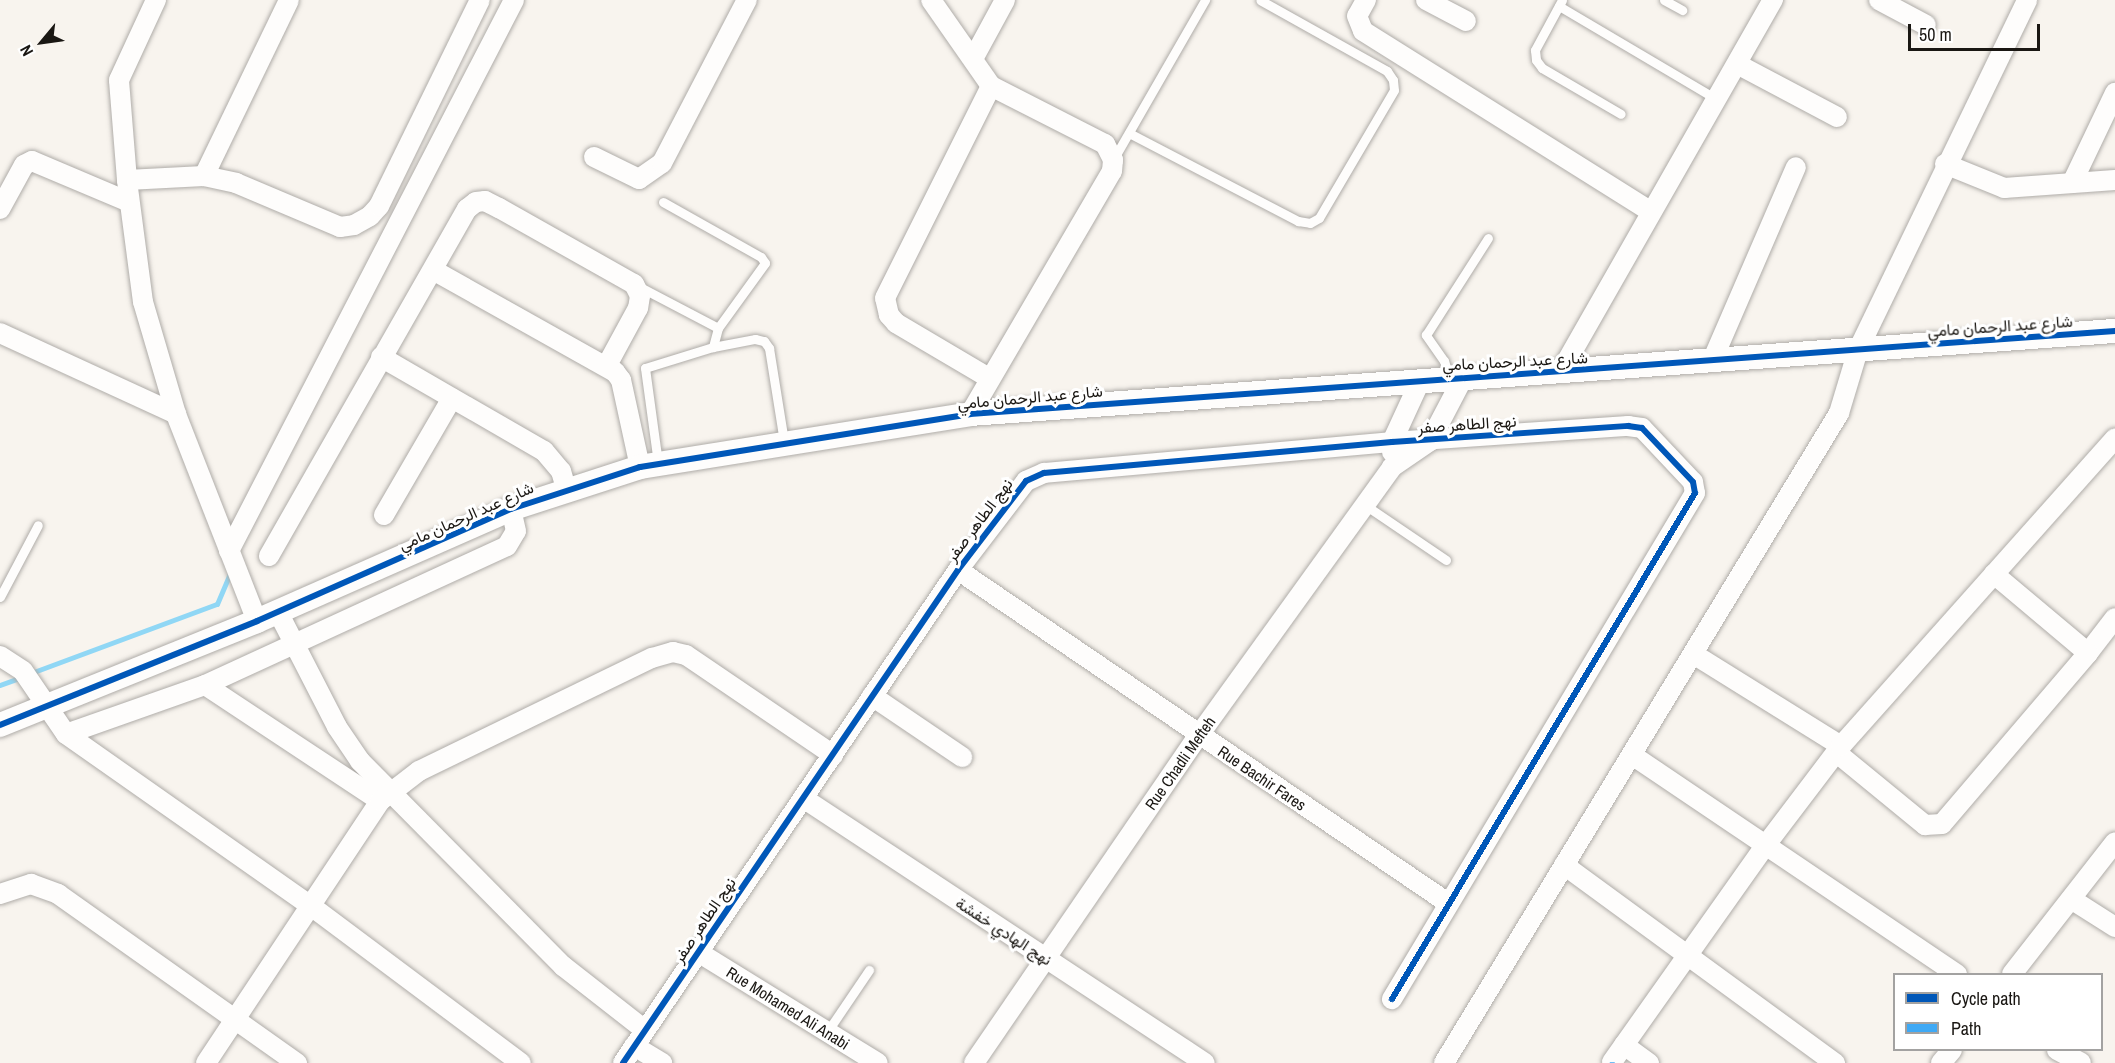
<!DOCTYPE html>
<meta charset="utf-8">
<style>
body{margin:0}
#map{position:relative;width:2115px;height:1063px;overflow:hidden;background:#f8f4ee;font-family:"Archivo Narrow",Vazirmatn,sans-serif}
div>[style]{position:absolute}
.stream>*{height:5px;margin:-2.5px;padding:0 2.5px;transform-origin:2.5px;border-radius:2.5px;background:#90d7f5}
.roads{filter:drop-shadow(0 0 2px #afaca8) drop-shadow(0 0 2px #afaca8)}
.service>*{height:9px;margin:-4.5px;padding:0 4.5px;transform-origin:4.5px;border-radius:4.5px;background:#fefdfc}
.minor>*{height:20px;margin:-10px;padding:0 10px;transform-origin:10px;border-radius:10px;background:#fefdfc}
.tertiary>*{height:24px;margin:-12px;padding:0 12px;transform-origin:12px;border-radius:12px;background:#fefdfc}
.quiet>*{height:4.5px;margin-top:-2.25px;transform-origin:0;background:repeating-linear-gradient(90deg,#3fa9f5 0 9px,transparent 0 13.5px)}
.cycleway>*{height:6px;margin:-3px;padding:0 3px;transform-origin:3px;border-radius:3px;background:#0057b8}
span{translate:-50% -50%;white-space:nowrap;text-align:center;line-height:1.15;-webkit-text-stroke:6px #fff;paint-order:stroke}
.street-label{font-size:16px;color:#1a1713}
.legend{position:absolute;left:1893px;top:973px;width:210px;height:78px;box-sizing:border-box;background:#fff;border:2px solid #a3a2a1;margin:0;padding:8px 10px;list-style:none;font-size:18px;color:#1a1713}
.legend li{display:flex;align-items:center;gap:12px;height:30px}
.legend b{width:30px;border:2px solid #a3a2a1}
.north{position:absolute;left:12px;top:12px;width:60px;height:60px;-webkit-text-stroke:4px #fff;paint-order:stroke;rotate:241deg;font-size:16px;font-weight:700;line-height:24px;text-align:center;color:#1a1713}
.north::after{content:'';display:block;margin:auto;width:21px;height:27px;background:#1a1713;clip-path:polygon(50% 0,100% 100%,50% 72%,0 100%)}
.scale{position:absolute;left:1908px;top:24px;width:132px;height:27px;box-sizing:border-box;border:3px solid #1a1713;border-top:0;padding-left:8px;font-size:18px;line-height:21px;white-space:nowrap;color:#1a1713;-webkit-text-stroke:4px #fff;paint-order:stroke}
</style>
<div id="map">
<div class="stream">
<div style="left:31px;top:673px;width:198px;rotate:-20.4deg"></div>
<div style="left:217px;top:604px;width:38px;rotate:-67deg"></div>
<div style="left:0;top:685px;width:23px;rotate:-20deg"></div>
</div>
<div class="roads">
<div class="service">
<div style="left:1562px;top:0;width:57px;rotate:118.4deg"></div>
<div style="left:1535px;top:50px;width:10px;rotate:84deg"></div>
<div style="left:1536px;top:60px;width:10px;rotate:53deg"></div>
<div style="left:1542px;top:68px;width:91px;rotate:30.2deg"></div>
<div style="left:1664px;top:0;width:21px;rotate:29deg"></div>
<div style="left:1559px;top:6px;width:182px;rotate:30.6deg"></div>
<div style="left:1129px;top:133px;width:191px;rotate:27.5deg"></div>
<div style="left:1298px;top:221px;width:12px;rotate:9deg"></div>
<div style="left:1310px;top:223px;width:10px;rotate:-29deg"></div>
<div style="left:1319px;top:218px;width:148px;rotate:-59.6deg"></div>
<div style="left:1394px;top:90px;width:10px;rotate:-96deg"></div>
<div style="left:1393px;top:80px;width:11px;rotate:-124deg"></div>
<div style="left:1387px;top:71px;width:145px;rotate:-150.8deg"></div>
<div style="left:1113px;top:160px;width:185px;rotate:-60.1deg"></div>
<div style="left:663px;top:202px;width:112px;rotate:29.3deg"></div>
<div style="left:761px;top:257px;width:7px;rotate:56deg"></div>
<div style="left:765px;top:263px;width:80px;rotate:125.9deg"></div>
<div style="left:638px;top:286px;width:90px;rotate:27.7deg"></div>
<div style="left:718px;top:328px;width:20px;rotate:105deg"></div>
<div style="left:1449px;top:377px;width:17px;rotate:-107deg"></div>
<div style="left:1444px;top:361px;width:32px;rotate:-125deg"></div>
<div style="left:1426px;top:335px;width:115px;rotate:-57.4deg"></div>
<div style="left:658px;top:463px;width:96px;rotate:-97.8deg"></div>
<div style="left:645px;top:368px;width:71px;rotate:-17.2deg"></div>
<div style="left:713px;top:347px;width:43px;rotate:-10.8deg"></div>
<div style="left:755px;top:339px;width:9px;rotate:13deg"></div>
<div style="left:764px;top:341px;width:9px;rotate:54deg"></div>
<div style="left:769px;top:348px;width:95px;rotate:80.9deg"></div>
<div style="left:1365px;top:505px;width:98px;rotate:34.2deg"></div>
<div style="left:0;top:597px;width:81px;rotate:-62.2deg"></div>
<div style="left:827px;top:1032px;width:75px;rotate:-55.9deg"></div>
</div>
<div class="minor">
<div style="left:931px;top:0;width:105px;rotate:55.1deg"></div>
<div style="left:991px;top:86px;width:128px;rotate:27deg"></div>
<div style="left:1105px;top:144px;width:18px;rotate:63deg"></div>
<div style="left:1113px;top:160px;width:11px;rotate:95deg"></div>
<div style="left:1112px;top:171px;width:281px;rotate:120.3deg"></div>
<div style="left:1366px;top:0;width:18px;rotate:119deg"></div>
<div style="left:1357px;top:16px;width:16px;rotate:68deg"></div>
<div style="left:1363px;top:31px;width:340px;rotate:32.1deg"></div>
<div style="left:1426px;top:0;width:45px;rotate:27.7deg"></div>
<div style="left:1879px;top:0;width:53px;rotate:28deg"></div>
<div style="left:973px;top:59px;width:67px;rotate:-61.5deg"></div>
<div style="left:1737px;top:64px;width:113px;rotate:27.9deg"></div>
<div style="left:594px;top:157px;width:50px;rotate:26.1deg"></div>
<div style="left:639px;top:179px;width:28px;rotate:-35deg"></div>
<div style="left:662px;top:163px;width:184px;rotate:-62.5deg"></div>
<div style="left:1945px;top:164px;width:64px;rotate:22.1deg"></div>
<div style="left:2004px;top:188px;width:111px;rotate:-4.1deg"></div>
<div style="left:204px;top:176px;width:195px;rotate:-64.2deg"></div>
<div style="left:127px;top:180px;width:100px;rotate:-94.6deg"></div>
<div style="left:119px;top:80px;width:88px;rotate:-65.2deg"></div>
<div style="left:2072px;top:183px;width:100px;rotate:-64.5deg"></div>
<div style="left:0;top:209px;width:50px;rotate:-61.4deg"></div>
<div style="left:24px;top:165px;width:9px;rotate:-27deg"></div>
<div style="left:32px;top:161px;width:105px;rotate:22.9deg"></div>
<div style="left:433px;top:270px;width:209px;rotate:29.3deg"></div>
<div style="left:615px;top:372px;width:10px;rotate:53deg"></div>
<div style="left:621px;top:380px;width:89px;rotate:77.7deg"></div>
<div style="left:0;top:333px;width:194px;rotate:24.7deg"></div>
<div style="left:381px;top:357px;width:188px;rotate:30deg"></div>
<div style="left:544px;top:451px;width:26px;rotate:50deg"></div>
<div style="left:561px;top:471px;width:18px;rotate:74deg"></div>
<div style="left:1712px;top:361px;width:211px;rotate:-66.6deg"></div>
<div style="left:1560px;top:373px;width:430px;rotate:-60.3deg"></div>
<div style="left:989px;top:378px;width:108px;rotate:-149.4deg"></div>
<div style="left:896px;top:323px;width:11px;rotate:-131deg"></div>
<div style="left:889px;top:315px;width:17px;rotate:-103deg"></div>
<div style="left:885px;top:298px;width:237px;rotate:-63.4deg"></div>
<div style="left:1392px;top:452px;width:10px;rotate:-90deg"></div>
<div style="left:1392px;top:442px;width:69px;rotate:-65.3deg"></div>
<div style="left:384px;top:515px;width:135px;rotate:-59.8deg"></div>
<div style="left:229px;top:551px;width:620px;rotate:-62.65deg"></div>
<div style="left:269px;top:556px;width:400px;rotate:-60.3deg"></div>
<div style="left:467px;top:209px;width:11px;rotate:-38deg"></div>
<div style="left:476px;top:202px;width:9px;rotate:-6deg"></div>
<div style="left:485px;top:201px;width:16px;rotate:27deg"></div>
<div style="left:499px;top:208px;width:155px;rotate:29.4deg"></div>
<div style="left:634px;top:284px;width:13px;rotate:63deg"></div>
<div style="left:640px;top:296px;width:12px;rotate:99deg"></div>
<div style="left:638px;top:308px;width:65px;rotate:118.5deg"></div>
<div style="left:958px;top:570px;width:592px;rotate:34.2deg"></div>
<div style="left:278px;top:612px;width:129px;rotate:62.8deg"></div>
<div style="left:337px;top:727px;width:41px;rotate:55.9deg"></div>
<div style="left:360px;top:761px;width:289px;rotate:45.3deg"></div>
<div style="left:563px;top:966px;width:104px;rotate:38deg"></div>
<div style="left:257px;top:621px;width:222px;rotate:-111.4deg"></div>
<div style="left:176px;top:414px;width:117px;rotate:-106.4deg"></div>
<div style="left:143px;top:302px;width:123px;rotate:-97.5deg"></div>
<div style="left:127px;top:180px;width:77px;rotate:-3deg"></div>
<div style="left:204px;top:176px;width:33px;rotate:12deg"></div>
<div style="left:236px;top:183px;width:113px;rotate:22.9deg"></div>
<div style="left:340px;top:227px;width:14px;rotate:-8deg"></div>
<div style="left:354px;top:225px;width:18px;rotate:-29deg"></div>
<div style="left:370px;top:216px;width:13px;rotate:-48deg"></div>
<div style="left:379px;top:206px;width:229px;rotate:-63.9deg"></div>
<div style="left:2088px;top:653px;width:44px;rotate:-52.4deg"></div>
<div style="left:1695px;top:655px;width:172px;rotate:31.9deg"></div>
<div style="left:0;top:656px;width:27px;rotate:33deg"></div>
<div style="left:23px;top:671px;width:76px;rotate:55.7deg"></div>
<div style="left:66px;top:734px;width:299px;rotate:35.1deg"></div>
<div style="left:311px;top:906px;width:262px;rotate:36.8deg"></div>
<div style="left:205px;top:685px;width:210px;rotate:33.5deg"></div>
<div style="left:872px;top:696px;width:109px;rotate:34.1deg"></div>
<div style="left:66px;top:734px;width:147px;rotate:-19.4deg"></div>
<div style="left:205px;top:685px;width:332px;rotate:-24.7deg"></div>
<div style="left:507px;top:546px;width:17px;rotate:-59deg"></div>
<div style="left:516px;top:531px;width:23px;rotate:-103deg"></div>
<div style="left:1837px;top:753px;width:114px;rotate:39.3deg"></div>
<div style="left:1925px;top:825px;width:17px;rotate:-3deg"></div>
<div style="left:1942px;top:824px;width:225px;rotate:-49.5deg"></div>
<div style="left:2088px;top:653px;width:123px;rotate:-140deg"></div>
<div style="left:1632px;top:755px;width:392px;rotate:34deg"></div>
<div style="left:803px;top:798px;width:481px;rotate:33.4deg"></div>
<div style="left:1564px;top:865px;width:336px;rotate:36.2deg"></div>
<div style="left:0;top:894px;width:33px;rotate:-18deg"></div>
<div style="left:31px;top:884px;width:29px;rotate:20deg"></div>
<div style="left:58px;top:894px;width:293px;rotate:35.3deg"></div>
<div style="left:2071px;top:899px;width:52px;rotate:32.5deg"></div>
<div style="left:698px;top:952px;width:211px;rotate:31.7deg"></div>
<div style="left:2012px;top:974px;width:167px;rotate:-52deg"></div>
<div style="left:1624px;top:1045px;width:31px;rotate:36deg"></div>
<div style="left:634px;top:1046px;width:33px;rotate:31deg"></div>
<div style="left:2057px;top:1050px;width:27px;rotate:28deg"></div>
<div style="left:1612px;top:1062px;width:265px;rotate:-54.7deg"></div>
<div style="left:1765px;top:846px;width:126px;rotate:-52.8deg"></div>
<div style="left:1841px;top:746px;width:412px;rotate:-48.3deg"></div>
<div style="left:206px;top:1063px;width:315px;rotate:-56.4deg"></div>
<div style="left:380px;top:801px;width:49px;rotate:-37.6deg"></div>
<div style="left:419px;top:771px;width:259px;rotate:-25.9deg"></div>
<div style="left:652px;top:658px;width:22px;rotate:-16deg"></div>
<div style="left:673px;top:652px;width:13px;rotate:13deg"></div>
<div style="left:686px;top:655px;width:178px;rotate:34.2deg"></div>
<div style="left:623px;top:1063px;width:596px;rotate:-55.8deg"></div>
<div style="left:958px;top:570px;width:112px;rotate:-52.6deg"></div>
<div style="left:1026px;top:481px;width:20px;rotate:-24deg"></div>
<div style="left:1044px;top:473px;width:349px;rotate:-5.1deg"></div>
<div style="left:1392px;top:442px;width:237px;rotate:-3.9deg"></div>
<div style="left:1628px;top:426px;width:14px;rotate:8deg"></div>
<div style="left:1642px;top:428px;width:74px;rotate:46.6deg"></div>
<div style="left:1693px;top:482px;width:11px;rotate:80deg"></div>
<div style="left:1695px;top:493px;width:590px;rotate:120.91deg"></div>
<div style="left:974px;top:1063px;width:398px;rotate:-55.6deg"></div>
<div style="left:1199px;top:735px;width:330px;rotate:-54.2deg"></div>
<div style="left:1392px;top:467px;width:46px;rotate:-34.4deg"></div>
<div style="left:1430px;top:441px;width:73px;rotate:-62.4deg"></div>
<div style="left:1444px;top:1063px;width:761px;rotate:-58.71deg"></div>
<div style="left:1839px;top:413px;width:66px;rotate:-73.2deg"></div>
<div style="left:1858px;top:350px;width:389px;rotate:-64.2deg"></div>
<div style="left:1941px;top:1063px;width:17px;rotate:-50deg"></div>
</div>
<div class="tertiary">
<div style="left:0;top:725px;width:277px;rotate:-22deg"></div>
<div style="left:257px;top:621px;width:278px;rotate:-23.8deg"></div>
<div style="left:511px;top:509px;width:136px;rotate:-18deg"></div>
<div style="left:640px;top:467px;width:334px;rotate:-9.1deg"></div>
<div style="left:970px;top:414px;width:1148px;rotate:-4.15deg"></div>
</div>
</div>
<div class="quiet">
<div style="left:1612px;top:1063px;width:1px;rotate:-90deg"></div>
</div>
<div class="cycleway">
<div style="left:0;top:725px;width:277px;rotate:-22deg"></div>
<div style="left:257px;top:621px;width:278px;rotate:-23.8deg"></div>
<div style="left:511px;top:509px;width:136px;rotate:-18deg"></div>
<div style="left:640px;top:467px;width:334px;rotate:-9.1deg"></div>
<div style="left:970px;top:414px;width:1148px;rotate:-4.15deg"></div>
<div style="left:623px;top:1063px;width:596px;rotate:-55.8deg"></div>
<div style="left:958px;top:570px;width:112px;rotate:-52.6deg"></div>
<div style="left:1026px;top:481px;width:20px;rotate:-24deg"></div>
<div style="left:1044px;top:473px;width:349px;rotate:-5.1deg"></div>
<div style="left:1392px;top:442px;width:237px;rotate:-3.9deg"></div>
<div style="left:1628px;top:426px;width:14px;rotate:8deg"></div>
<div style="left:1642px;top:428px;width:74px;rotate:46.6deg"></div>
<div style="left:1693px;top:482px;width:11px;rotate:80deg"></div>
<div style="left:1695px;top:493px;width:590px;rotate:120.91deg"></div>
</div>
<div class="street-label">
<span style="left:2000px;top:326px;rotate:-4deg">شارع عبد الرحمان مامي</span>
<span style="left:1515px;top:361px;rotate:-3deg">شارع عبد الرحمان مامي</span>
<span style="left:1030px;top:397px;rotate:-5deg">شارع عبد الرحمان مامي</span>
<span style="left:1467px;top:424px;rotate:-4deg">نهج الطاهر صفر</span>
<span style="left:466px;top:516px;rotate:-24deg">شارع عبد الرحمان مامي</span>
<span style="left:979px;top:520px;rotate:-53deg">نهج الطاهر صفر</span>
<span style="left:1180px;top:763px;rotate:-55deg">Rue Chadli Mefteh</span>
<span style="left:1262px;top:778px;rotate:34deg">Rue Bachir Fares</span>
<span style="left:704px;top:920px;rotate:-56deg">نهج الطاهر صفر</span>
<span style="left:1004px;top:931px;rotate:33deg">نهج الهادي خفشة</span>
<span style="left:788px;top:1008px;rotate:32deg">Rue Mohamed Ali Anabi</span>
</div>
<ul class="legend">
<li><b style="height:8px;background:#0057b8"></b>Cycle path</li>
<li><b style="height:8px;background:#3fa9f5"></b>Path</li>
</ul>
<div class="north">N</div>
<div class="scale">50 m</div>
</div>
